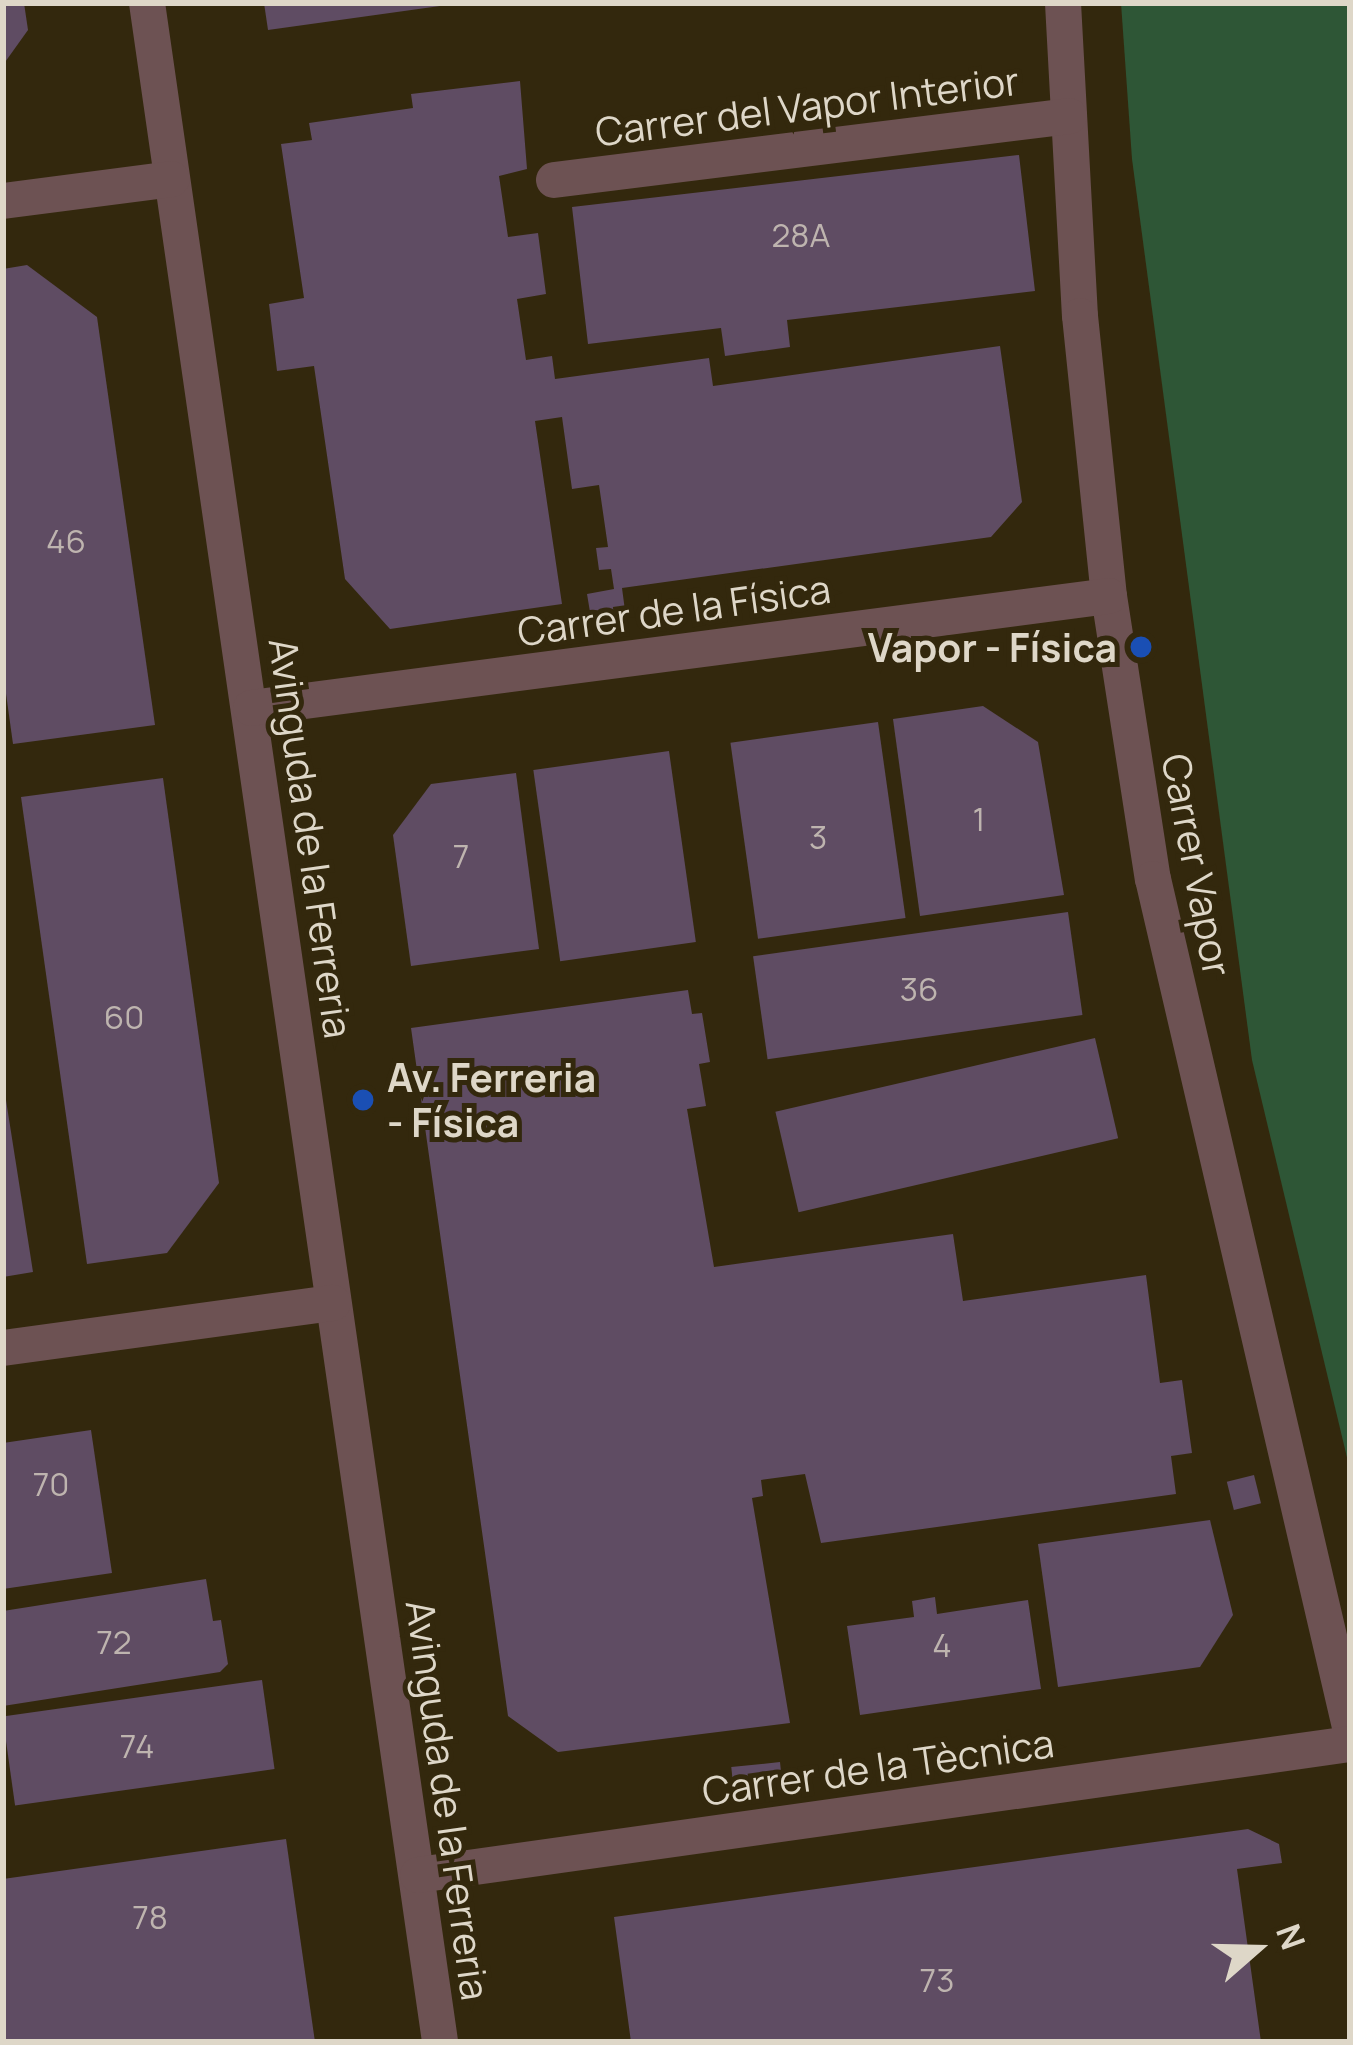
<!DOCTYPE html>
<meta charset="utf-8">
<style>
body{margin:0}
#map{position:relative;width:1353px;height:2045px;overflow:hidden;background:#33280d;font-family:Manrope,sans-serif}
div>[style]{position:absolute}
.green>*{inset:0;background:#2e5636}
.building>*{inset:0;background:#5f4c63;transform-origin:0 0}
.minor>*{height:36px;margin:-18px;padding:0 18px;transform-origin:18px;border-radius:18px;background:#6d5253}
.dots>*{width:33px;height:33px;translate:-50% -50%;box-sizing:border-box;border:6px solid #33280d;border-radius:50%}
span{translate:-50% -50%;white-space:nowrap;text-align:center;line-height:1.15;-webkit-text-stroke:10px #33280d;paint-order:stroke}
.number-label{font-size:33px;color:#beb4af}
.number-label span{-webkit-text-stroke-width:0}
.street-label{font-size:39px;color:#ded7c8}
.poi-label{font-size:39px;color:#ded7c8;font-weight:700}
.right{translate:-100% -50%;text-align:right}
.left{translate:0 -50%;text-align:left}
.frame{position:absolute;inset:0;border:6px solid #ded7c8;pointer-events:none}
.north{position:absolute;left:1197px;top:1889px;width:120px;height:120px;-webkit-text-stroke:9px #33280d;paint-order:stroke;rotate:70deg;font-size:33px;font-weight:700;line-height:48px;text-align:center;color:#ded7c8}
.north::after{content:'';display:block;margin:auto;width:42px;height:54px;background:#ded7c8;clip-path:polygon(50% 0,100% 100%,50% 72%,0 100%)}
</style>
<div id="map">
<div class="green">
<div style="clip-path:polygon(1121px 3px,1350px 3px,1350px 1470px,1252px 1060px,1132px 159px)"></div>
</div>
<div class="building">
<div style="clip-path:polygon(3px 3px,24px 3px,28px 30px,3px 65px)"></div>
<div style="clip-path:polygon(264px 3px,440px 3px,440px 6px,268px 30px)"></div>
<div style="clip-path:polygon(520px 81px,527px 169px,499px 176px,508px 237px,538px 233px,546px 294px,517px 299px,526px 360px,552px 356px,555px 379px,709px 358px,713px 386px,1000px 346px,1022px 502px,991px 537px,622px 588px,626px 618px,592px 624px,587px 594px,614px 589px,611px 569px,599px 570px,596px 548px,608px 547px,599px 485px,572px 489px,562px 417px,535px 421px,562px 604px,390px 629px,345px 579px,314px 366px,277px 371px,269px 304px,304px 298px,281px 144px,312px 140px,309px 123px,413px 108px,411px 94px)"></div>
<div style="clip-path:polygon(1019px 155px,1035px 291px,787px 320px,790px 347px,725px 356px,721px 328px,588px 344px,572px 207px)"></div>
<div style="clip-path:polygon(27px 265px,97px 317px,155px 725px,13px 744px,3px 672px,3px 269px)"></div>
<div style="clip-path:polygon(983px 706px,1038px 742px,1064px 895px,920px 916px,893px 719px)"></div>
<div style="left:878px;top:722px;width:198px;height:149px;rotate:82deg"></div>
<div style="left:669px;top:751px;width:193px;height:137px;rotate:82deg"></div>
<div style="clip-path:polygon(516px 773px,539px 949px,411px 966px,393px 835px,431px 784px)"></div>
<div style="clip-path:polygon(163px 778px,219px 1183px,167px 1253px,87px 1264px,21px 797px)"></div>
<div style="left:1068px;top:912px;width:104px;height:318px;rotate:82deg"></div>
<div style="clip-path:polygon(688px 990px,692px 1014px,702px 1013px,710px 1062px,699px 1064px,706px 1106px,687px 1109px,714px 1267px,953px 1234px,963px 1301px,1146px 1275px,1160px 1383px,1182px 1380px,1192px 1453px,1171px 1456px,1176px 1494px,821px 1543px,805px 1474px,761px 1480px,763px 1496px,752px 1498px,790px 1723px,558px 1752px,508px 1716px,411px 1028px)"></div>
<div style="left:1095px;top:1038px;width:103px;height:328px;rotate:77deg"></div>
<div style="clip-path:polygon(3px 1081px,33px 1272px,3px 1277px)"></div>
<div style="clip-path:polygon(91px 1430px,112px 1573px,3px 1589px,3px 1443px)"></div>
<div style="left:1254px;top:1475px;width:29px;height:28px;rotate:76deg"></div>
<div style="clip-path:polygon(1210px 1520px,1233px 1615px,1200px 1667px,1058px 1687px,1038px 1544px)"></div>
<div style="clip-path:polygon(206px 1579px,213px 1621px,221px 1620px,228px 1664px,220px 1672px,3px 1706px,3px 1611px)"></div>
<div style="clip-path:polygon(935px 1597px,937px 1614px,1028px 1600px,1041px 1689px,860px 1715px,847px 1626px,914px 1617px,912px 1601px)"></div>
<div style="left:262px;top:1680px;width:90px;height:262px;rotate:82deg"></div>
<div style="left:780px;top:1762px;width:19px;height:49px;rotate:84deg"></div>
<div style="clip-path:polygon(1248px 1829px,1279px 1844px,1282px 1863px,1237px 1869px,1261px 2042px,631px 2042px,614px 1917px)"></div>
<div style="clip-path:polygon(286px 1839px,315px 2042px,3px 2042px,3px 1879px)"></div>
</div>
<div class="minor">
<div style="left:147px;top:3px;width:2060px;rotate:81.82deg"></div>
<div style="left:1063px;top:3px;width:313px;rotate:86.9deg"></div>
<div style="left:1080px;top:316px;width:281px;rotate:84.1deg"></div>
<div style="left:1109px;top:596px;width:286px;rotate:81.2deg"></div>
<div style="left:1153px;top:879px;width:871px;rotate:76.92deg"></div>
<div style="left:554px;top:180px;width:519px;rotate:-7.08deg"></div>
<div style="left:3px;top:201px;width:170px;rotate:-7.4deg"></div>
<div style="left:251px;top:708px;width:865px;rotate:-7.44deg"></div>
<div style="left:3px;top:1348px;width:333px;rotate:-7.8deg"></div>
<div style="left:418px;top:1875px;width:941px;rotate:-8deg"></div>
</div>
<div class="dots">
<div style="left:1141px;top:647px;background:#1a4fb4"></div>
<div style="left:363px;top:1100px;background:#1a4fb4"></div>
</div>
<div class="number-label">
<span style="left:801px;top:235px">28A</span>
<span style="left:66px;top:541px">46</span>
<span style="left:979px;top:819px">1</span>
<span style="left:818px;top:837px">3</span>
<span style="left:461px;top:856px">7</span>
<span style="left:919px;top:989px">36</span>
<span style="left:124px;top:1017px">60</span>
<span style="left:51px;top:1484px">70</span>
<span style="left:114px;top:1642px">72</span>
<span style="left:942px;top:1645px">4</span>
<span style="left:137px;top:1746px">74</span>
<span style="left:150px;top:1917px">78</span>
<span style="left:937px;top:1980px">73</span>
</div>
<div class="street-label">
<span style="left:807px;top:106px;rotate:-7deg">Carrer del Vapor Interior</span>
<span style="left:674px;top:610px;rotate:-8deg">Carrer de la Física</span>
<span style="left:311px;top:838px;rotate:82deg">Avinguda de la Ferreria</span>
<span style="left:1197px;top:865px;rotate:79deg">Carrer Vapor</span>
<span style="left:878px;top:1767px;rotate:-8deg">Carrer de la Tècnica</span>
<span style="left:448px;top:1800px;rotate:82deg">Avinguda de la Ferreria</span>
</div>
<div class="poi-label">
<span class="right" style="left:1117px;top:647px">Vapor - Física</span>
<span class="left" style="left:387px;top:1100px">Av. Ferreria<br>- Física</span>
</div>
<div class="frame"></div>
<div class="north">N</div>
</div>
